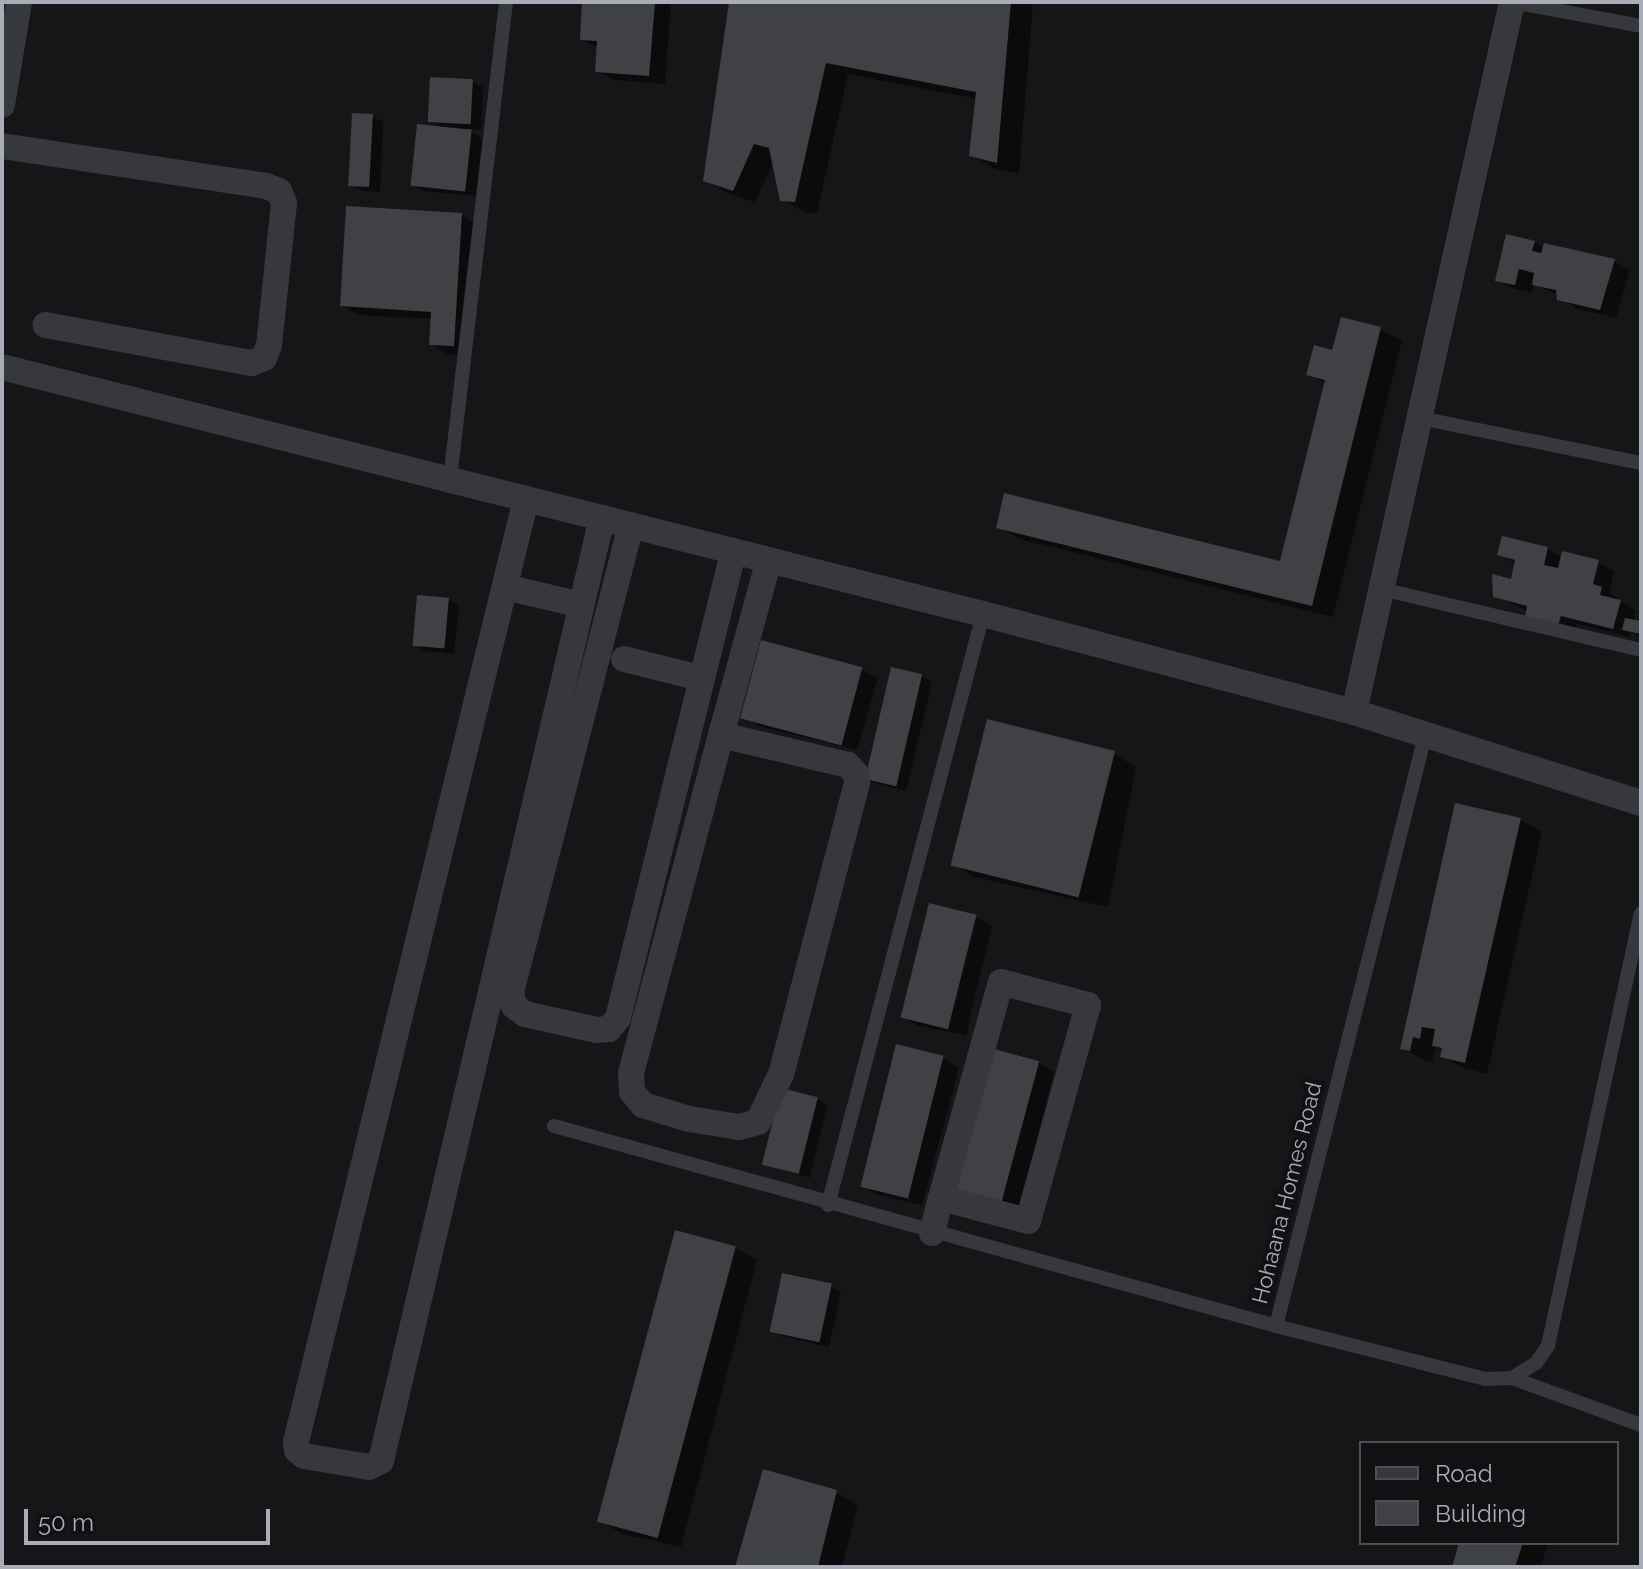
<!DOCTYPE html>
<style>
body{margin:0}
#map{position:relative;width:1643px;height:1569px;overflow:hidden;background:#161618;font-family:Raleway,sans-serif}
div>[style]{position:absolute}
.shadow>*{inset:0;background:#0007}
.building>*{inset:0;background:#404145;transform-origin:0 0}
.service>*{height:14px;margin:-7px;padding:0 7px;transform-origin:7px;border-radius:7px;background:#37383d}
.minor>*{height:26px;margin:-13px;padding:0 13px;transform-origin:13px;border-radius:13px;background:#37383d}
span{translate:-50% -50%;white-space:nowrap;text-align:center;line-height:1.15;-webkit-text-stroke:8px #111113;paint-order:stroke}
.street-label{font-size:22px;color:#a8adb8}
.frame{position:absolute;inset:0;border:4px solid #a8adb8;pointer-events:none}
.legend{position:absolute;left:1359px;top:1441px;width:260px;height:104px;box-sizing:border-box;background:#111113;border:2px solid #4d4f55;margin:0;padding:10px 14px;list-style:none;font-size:24px;color:#a8adb8}
.legend li{display:flex;align-items:center;gap:16px;height:40px}
.legend b{width:40px;border:2px solid #4d4f55}
.scale{position:absolute;left:24px;top:1509px;width:246px;height:36px;box-sizing:border-box;border:4px solid #a8adb8;border-top:0;padding-left:10px;font-size:24px;line-height:28px;white-space:nowrap;color:#a8adb8;-webkit-text-stroke:6px #111113;paint-order:stroke}
</style>
<div id="map">
<div class="shadow">
<div style="clip-path:polygon(584px 2px,671px 2px,665px 84px,614px 80px,597px 71px,599px 49px,582px 39px)"></div>
<div style="clip-path:polygon(731px 2px,1028px 2px,1033px 5px,1019px 174px,993px 168px,971px 155px,977px 99px,848px 74px,817px 213px,804px 212px,782px 200px,774px 161px,755px 202px,727px 193px,705px 180px)"></div>
<div style="clip-path:polygon(472px 81px,483px 87px,481px 130px,465px 129px,482px 138px,476px 196px,423px 191px,413px 185px,443px 129px,429px 121px)"></div>
<div style="clip-path:polygon(372px 116px,383px 122px,380px 192px,362px 191px,352px 185px)"></div>
<div style="clip-path:polygon(462px 215px,478px 225px,470px 355px,447px 354px,431px 344px,432px 319px,358px 315px,342px 305px)"></div>
<div style="clip-path:polygon(1534px 242px,1545px 249px,1614px 261px,1630px 270px,1616px 318px,1575px 308px,1558px 295px,1534px 284px,1532px 293px,1514px 289px,1498px 280px)"></div>
<div style="clip-path:polygon(1380px 329px,1402px 341px,1333px 617px,1020px 539px,998px 527px,1281px 564px,1326px 384px,1309px 374px,1334px 352px)"></div>
<div style="clip-path:polygon(1547px 549px,1562px 558px,1598px 562px,1614px 571px,1609px 593px,1636px 611px,1633px 622px,1641px 623px,1641px 638px,1631px 632px,1630px 637px,1577px 624px,1574px 633px,1495px 596px,1512px 581px,1516px 564px,1500px 554px)"></div>
<div style="clip-path:polygon(449px 600px,459px 606px,454px 654px,424px 651px,414px 645px)"></div>
<div style="clip-path:polygon(861px 669px,878px 678px,857px 750px,762px 727px,745px 718px)"></div>
<div style="clip-path:polygon(921px 676px,932px 682px,906px 791px,877px 784px,867px 778px)"></div>
<div style="clip-path:polygon(1114px 754px,1136px 767px,1108px 907px,974px 877px,952px 864px)"></div>
<div style="clip-path:polygon(1520px 819px,1542px 832px,1487px 1074px,1464px 1068px,1442px 1056px,1444px 1050px,1435px 1048px,1432px 1062px,1424px 1060px,1402px 1048px)"></div>
<div style="clip-path:polygon(976px 917px,992px 926px,966px 1035px,918px 1026px,902px 1016px)"></div>
<div style="clip-path:polygon(897px 1046px,943px 1058px,959px 1068px,922px 1205px,878px 1195px,861px 1185px)"></div>
<div style="clip-path:polygon(1038px 1063px,1054px 1072px,1019px 1209px,972px 1200px)"></div>
<div style="clip-path:polygon(817px 1099px,827px 1105px,810px 1178px,764px 1163px)"></div>
<div style="clip-path:polygon(735px 1248px,757px 1260px,681px 1547px,622px 1534px,601px 1521px)"></div>
<div style="clip-path:polygon(831px 1286px,841px 1292px,829px 1347px,781px 1336px,771px 1330px)"></div>
<div style="clip-path:polygon(836px 1492px,858px 1505px,842px 1567px,737px 1567px)"></div>
<div style="clip-path:polygon(1462px 1543px,1548px 1543px,1541px 1567px,1454px 1567px)"></div>
</div>
<div class="building">
<div style="clip-path:polygon(582px 2px,655px 2px,649px 76px,595px 72px,597px 41px,580px 40px)"></div>
<div style="clip-path:polygon(729px 2px,1011px 2px,997px 163px,969px 156px,976px 92px,826px 63px,795px 202px,780px 201px,769px 148px,754px 144px,733px 191px,703px 181px)"></div>
<div style="left:430px;top:77px;width:43px;height:45px;rotate:3deg"></div>
<div style="left:352px;top:113px;width:21px;height:73px;rotate:3deg"></div>
<div style="left:417px;top:124px;width:55px;height:62px;rotate:6deg"></div>
<div style="clip-path:polygon(346px 206px,462px 213px,454px 346px,429px 345px,431px 312px,340px 306px)"></div>
<div style="clip-path:polygon(1506px 234px,1535px 241px,1532px 251px,1541px 253px,1544px 243px,1615px 259px,1600px 310px,1557px 300px,1556px 290px,1532px 285px,1534px 273px,1519px 269px,1515px 285px,1495px 281px)"></div>
<div style="clip-path:polygon(1341px 317px,1381px 327px,1312px 606px,996px 528px,1004px 493px,1280px 561px,1325px 380px,1306px 375px,1314px 345px,1332px 350px)"></div>
<div style="clip-path:polygon(1502px 536px,1548px 547px,1544px 565px,1558px 568px,1562px 551px,1599px 560px,1593px 584px,1602px 587px,1600px 595px,1621px 600px,1613px 629px,1561px 616px,1558px 625px,1525px 617px,1527px 606px,1493px 597px,1492px 574px,1511px 579px,1515px 560px,1497px 555px)"></div>
<div style="left:417px;top:595px;width:32px;height:51px;rotate:5deg"></div>
<div style="clip-path:polygon(1625px 618px,1641px 621px,1641px 634px,1622px 630px)"></div>
<div style="left:761px;top:640px;width:105px;height:81px;rotate:15deg"></div>
<div style="left:891px;top:667px;width:32px;height:115px;rotate:13deg"></div>
<div style="left:987px;top:719px;width:132px;height:151px;rotate:14deg"></div>
<div style="clip-path:polygon(1455px 803px,1521px 818px,1465px 1063px,1440px 1057px,1442px 1048px,1432px 1046px,1435px 1029px,1422px 1027px,1420px 1039px,1413px 1037px,1410px 1051px,1400px 1049px)"></div>
<div style="left:929px;top:903px;width:49px;height:118px;rotate:14deg"></div>
<div style="left:896px;top:1044px;width:49px;height:147px;rotate:14deg"></div>
<div style="left:990px;top:1048px;width:51px;height:148px;rotate:15deg"></div>
<div style="left:781px;top:1088px;width:38px;height:79px;rotate:14deg"></div>
<div style="left:675px;top:1230px;width:63px;height:302px;rotate:15deg"></div>
<div style="left:782px;top:1273px;width:51px;height:60px;rotate:12deg"></div>
<div style="clip-path:polygon(763px 1469px,837px 1490px,818px 1567px,735px 1567px)"></div>
<div style="clip-path:polygon(1459px 1543px,1523px 1543px,1515px 1567px,1452px 1567px)"></div>
</div>
<div class="service">
<div style="left:1512px;top:2px;width:131px;rotate:10.5deg"></div>
<div style="left:1420px;top:418px;width:226px;rotate:11.5deg"></div>
<div style="left:450px;top:479px;width:480px;rotate:-83.3deg"></div>
<div style="left:1381px;top:589px;width:267px;rotate:13.2deg"></div>
<div style="left:554px;top:1126px;width:749px;rotate:15.48deg"></div>
<div style="left:1276px;top:1326px;width:216px;rotate:14.2deg"></div>
<div style="left:1485px;top:1379px;width:27px;rotate:-2deg"></div>
<div style="left:1512px;top:1378px;width:28px;rotate:-32deg"></div>
<div style="left:1536px;top:1363px;width:21px;rotate:-55deg"></div>
<div style="left:1548px;top:1346px;width:442px;rotate:-77.9deg"></div>
<div style="left:828px;top:1205px;width:611px;rotate:-75.3deg"></div>
<div style="left:1276px;top:1326px;width:613px;rotate:-75.83deg"></div>
<div style="left:1512px;top:1378px;width:137px;rotate:20deg"></div>
</div>
<div class="minor">
<div style="left:2px;top:105px;width:104px;rotate:-80.6deg"></div>
<div style="left:2px;top:146px;width:267px;rotate:8.6deg"></div>
<div style="left:266px;top:186px;width:14px;rotate:21deg"></div>
<div style="left:279px;top:191px;width:13px;rotate:67deg"></div>
<div style="left:284px;top:203px;width:143px;rotate:96deg"></div>
<div style="left:269px;top:345px;width:14px;rotate:111deg"></div>
<div style="left:264px;top:358px;width:14px;rotate:159deg"></div>
<div style="left:251px;top:363px;width:209px;rotate:-169.5deg"></div>
<div style="left:2px;top:367px;width:1012px;rotate:14.13deg"></div>
<div style="left:983px;top:614px;width:384px;rotate:14.8deg"></div>
<div style="left:1354px;top:712px;width:301px;rotate:17.6deg"></div>
<div style="left:526px;top:499px;width:971px;rotate:103.71deg"></div>
<div style="left:296px;top:1442px;width:8px;rotate:83deg"></div>
<div style="left:297px;top:1450px;width:9px;rotate:41deg"></div>
<div style="left:304px;top:1456px;width:66px;rotate:9.6deg"></div>
<div style="left:369px;top:1467px;width:13px;rotate:-27deg"></div>
<div style="left:381px;top:1461px;width:969px;rotate:-76.81deg"></div>
<div style="left:631px;top:525px;width:482px;rotate:104.4deg"></div>
<div style="left:511px;top:992px;width:14px;rotate:78deg"></div>
<div style="left:514px;top:1006px;width:14px;rotate:36deg"></div>
<div style="left:525px;top:1014px;width:73px;rotate:12.7deg"></div>
<div style="left:596px;top:1030px;width:13px;rotate:-4deg"></div>
<div style="left:609px;top:1029px;width:14px;rotate:-51deg"></div>
<div style="left:618px;top:1018px;width:481px;rotate:-76.1deg"></div>
<div style="left:505px;top:587px;width:78px;rotate:13.3deg"></div>
<div style="left:624px;top:659px;width:78px;rotate:14deg"></div>
<div style="left:1354px;top:712px;width:727px;rotate:-77.45deg"></div>
<div style="left:721px;top:735px;width:130px;rotate:13.3deg"></div>
<div style="left:848px;top:765px;width:12px;rotate:48deg"></div>
<div style="left:856px;top:774px;width:9px;rotate:84deg"></div>
<div style="left:857px;top:783px;width:301px;rotate:104.6deg"></div>
<div style="left:781px;top:1074px;width:53px;rotate:115.6deg"></div>
<div style="left:758px;top:1122px;width:20px;rotate:165deg"></div>
<div style="left:739px;top:1127px;width:51px;rotate:-170.9deg"></div>
<div style="left:689px;top:1119px;width:48px;rotate:-163.1deg"></div>
<div style="left:643px;top:1105px;width:17px;rotate:-130deg"></div>
<div style="left:632px;top:1092px;width:19px;rotate:-93deg"></div>
<div style="left:631px;top:1073px;width:350px;rotate:-75.1deg"></div>
<div style="left:721px;top:735px;width:181px;rotate:-74.7deg"></div>
<div style="left:932px;top:1233px;width:36px;rotate:-76deg"></div>
<div style="left:941px;top:1198px;width:224px;rotate:-74.5deg"></div>
<div style="left:1001px;top:982px;width:90px;rotate:14.8deg"></div>
<div style="left:1088px;top:1005px;width:224px;rotate:105.5deg"></div>
<div style="left:1028px;top:1221px;width:90px;rotate:-165.2deg"></div>
</div>
<div class="street-label">
<span style="left:1287px;top:1193px;rotate:-76deg">Hohaana Homes Road</span>
</div>
<div class="frame"></div>
<ul class="legend">
<li><b style="height:10px;background:#37383d"></b>Road</li>
<li><b style="height:22px;background:#404145"></b>Building</li>
</ul>
<div class="scale">50 m</div>
</div>
